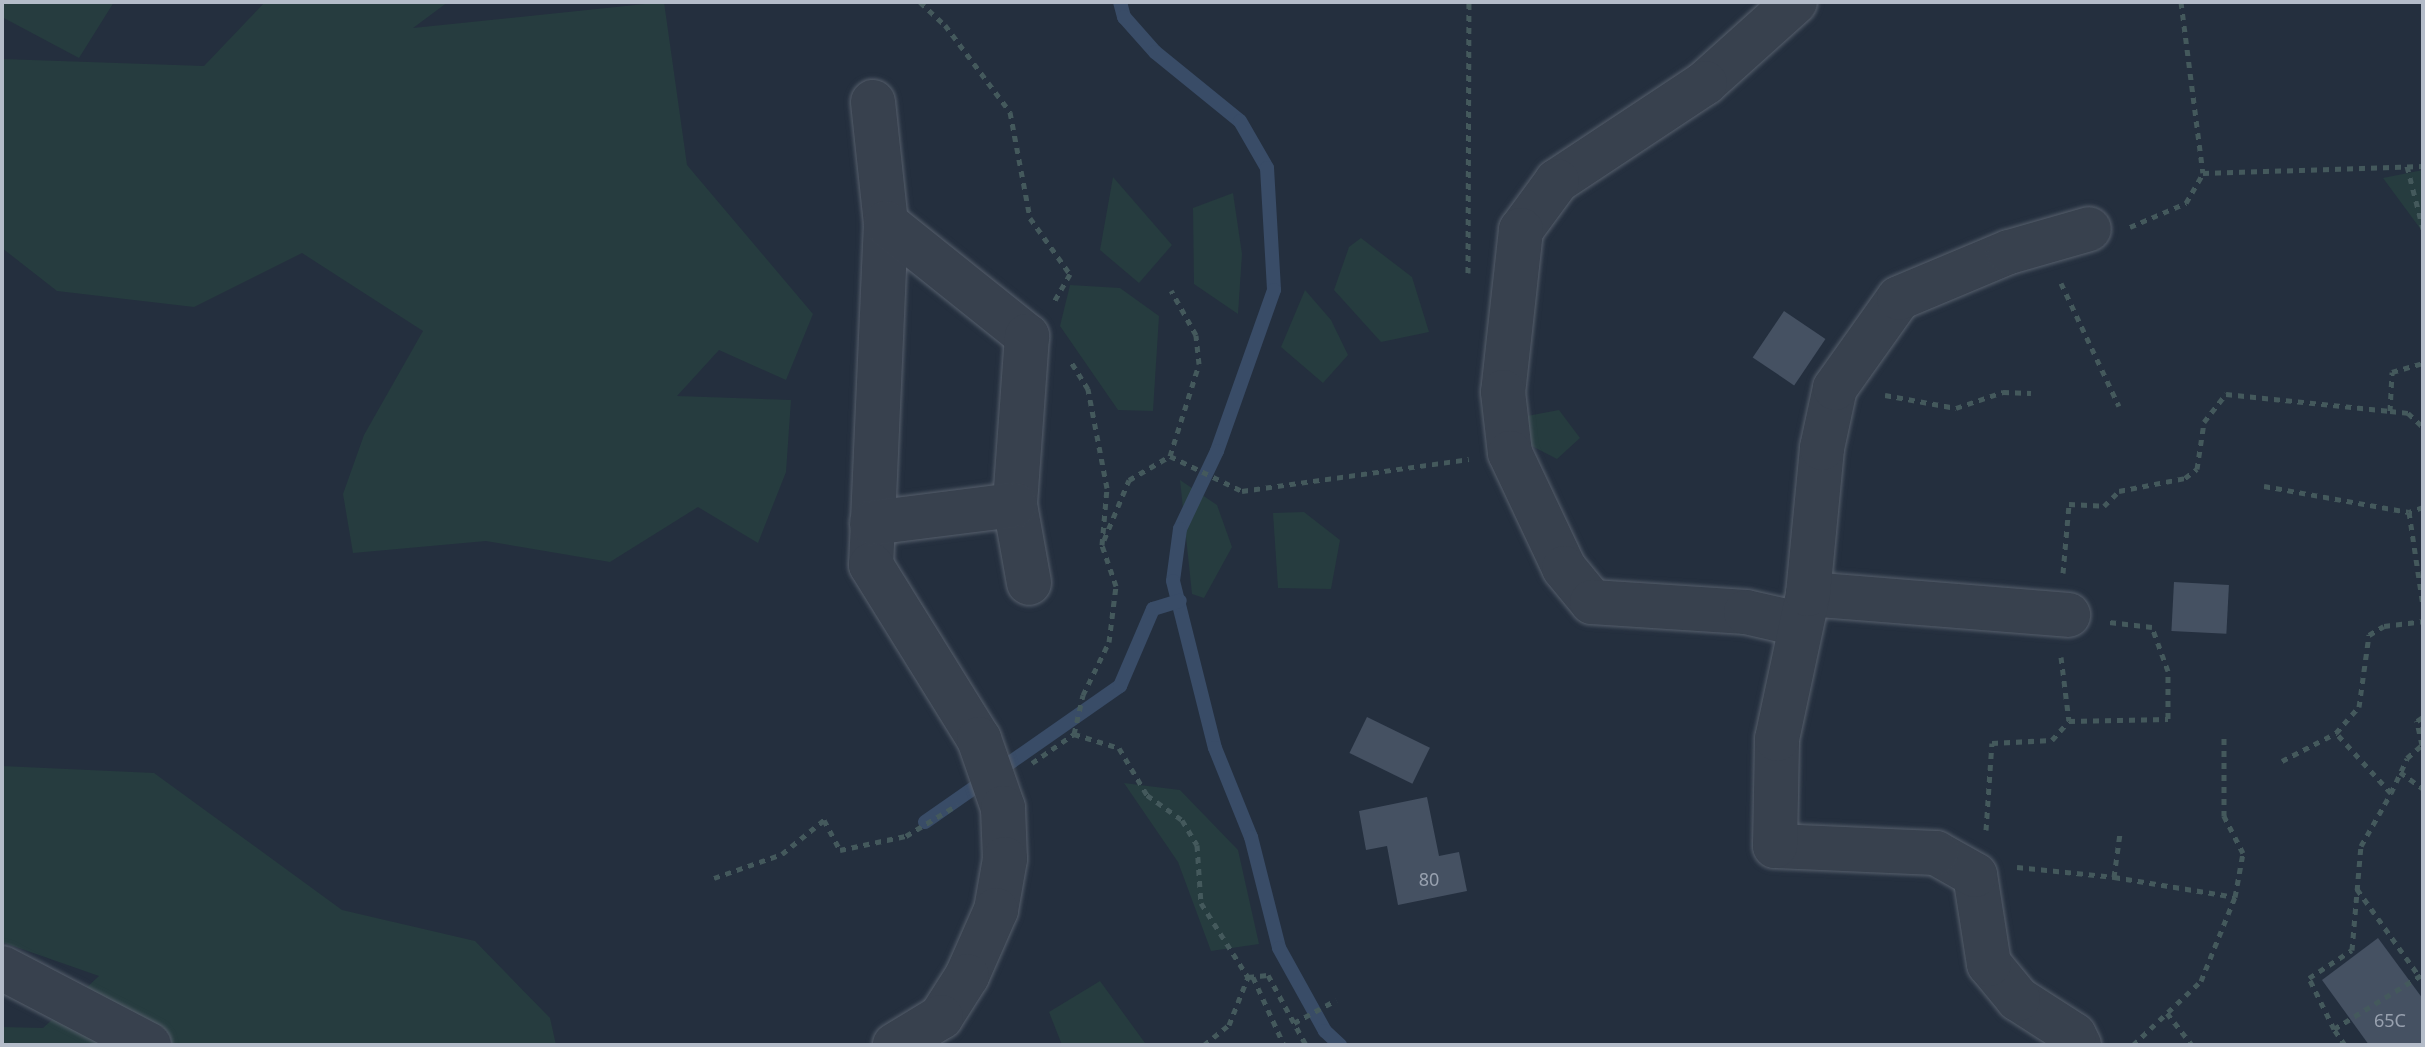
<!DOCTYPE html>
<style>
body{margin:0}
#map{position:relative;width:2425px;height:1047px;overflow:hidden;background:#242f3e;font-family:"Noto Sans",sans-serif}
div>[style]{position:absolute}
.green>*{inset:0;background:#263c3f}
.stream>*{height:14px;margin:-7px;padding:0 7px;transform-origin:7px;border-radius:7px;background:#394c67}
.building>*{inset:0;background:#455162;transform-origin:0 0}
.path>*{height:5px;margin-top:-2.5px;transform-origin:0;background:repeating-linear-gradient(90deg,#44595c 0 6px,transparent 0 12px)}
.roads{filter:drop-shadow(0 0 2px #565f6c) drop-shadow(0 0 2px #565f6c)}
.minor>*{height:44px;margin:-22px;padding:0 22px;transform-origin:22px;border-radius:22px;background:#38414e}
span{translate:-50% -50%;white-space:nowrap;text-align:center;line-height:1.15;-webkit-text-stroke:6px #1d2633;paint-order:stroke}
.number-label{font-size:18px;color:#98a1af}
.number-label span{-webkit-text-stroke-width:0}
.frame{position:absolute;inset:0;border:4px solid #b4bcc9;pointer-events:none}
</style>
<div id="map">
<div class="green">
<div style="clip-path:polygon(2px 2px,114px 2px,79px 58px,2px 17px)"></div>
<div style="clip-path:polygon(265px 2px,448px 2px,413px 28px,664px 2px,687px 165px,813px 314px,786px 380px,719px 350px,677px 396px,791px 400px,786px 472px,758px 543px,698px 507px,610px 562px,486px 541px,353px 553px,343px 494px,364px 435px,423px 331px,302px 253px,194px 307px,57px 291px,2px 248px,2px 59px,204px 66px)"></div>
<div style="clip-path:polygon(2423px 170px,2423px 231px,2422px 231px,2383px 178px)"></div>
<div style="clip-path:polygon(1113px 177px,1172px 245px,1139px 283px,1100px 250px)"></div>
<div style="clip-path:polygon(1233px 193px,1242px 254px,1238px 314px,1194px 284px,1193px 208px)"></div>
<div style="clip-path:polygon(1361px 238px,1412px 277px,1429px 332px,1381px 342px,1334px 290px,1349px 247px)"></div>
<div style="clip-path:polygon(1070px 285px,1120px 288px,1159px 316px,1153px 411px,1118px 410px,1060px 326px)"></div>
<div style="clip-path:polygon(1305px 290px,1331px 320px,1348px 355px,1323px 383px,1281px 347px)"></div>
<div style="clip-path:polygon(1559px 410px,1580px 438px,1557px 459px,1528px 444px,1527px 416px)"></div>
<div style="clip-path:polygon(1180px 480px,1217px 505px,1232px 547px,1204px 598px,1192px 594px)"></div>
<div style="clip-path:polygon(1304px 512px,1340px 540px,1331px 589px,1278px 588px,1273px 513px)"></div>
<div style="clip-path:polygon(2px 766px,154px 773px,342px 910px,475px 941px,550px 1018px,556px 1045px,2px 1045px,2px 1027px,43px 1028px,99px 976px,2px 942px)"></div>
<div style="clip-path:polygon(1124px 783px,1180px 790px,1238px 850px,1259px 944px,1211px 951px,1178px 862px)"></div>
<div style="clip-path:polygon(1100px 981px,1145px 1043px,1142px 1045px,1062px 1045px,1049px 1012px)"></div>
</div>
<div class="stream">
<div style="left:1120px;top:2px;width:16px;rotate:75deg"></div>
<div style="left:1124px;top:17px;width:47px;rotate:48.5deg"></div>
<div style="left:1155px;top:52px;width:109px;rotate:39.1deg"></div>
<div style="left:1240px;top:121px;width:54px;rotate:60.1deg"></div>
<div style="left:1267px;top:168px;width:122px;rotate:86.7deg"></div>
<div style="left:1274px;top:290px;width:171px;rotate:109.5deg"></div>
<div style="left:1217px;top:451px;width:86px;rotate:115.4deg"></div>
<div style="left:1180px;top:529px;width:52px;rotate:97.7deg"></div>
<div style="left:1173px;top:581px;width:172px;rotate:75.9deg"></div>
<div style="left:1215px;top:748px;width:96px;rotate:68deg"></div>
<div style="left:1251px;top:837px;width:114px;rotate:75.8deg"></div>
<div style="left:1279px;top:948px;width:95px;rotate:61deg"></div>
<div style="left:1325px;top:1031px;width:21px;rotate:43deg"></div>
<div style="left:925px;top:822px;width:238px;rotate:-34.9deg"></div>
<div style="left:1120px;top:686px;width:84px;rotate:-66.8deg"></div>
<div style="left:1153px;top:609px;width:28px;rotate:-17deg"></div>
</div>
<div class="building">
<div style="left:1784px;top:311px;width:50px;height:56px;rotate:34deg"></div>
<div style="left:2174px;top:582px;width:55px;height:49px;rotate:3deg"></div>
<div style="left:1367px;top:717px;width:70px;height:40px;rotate:26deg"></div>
<div style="clip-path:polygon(1427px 797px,1439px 856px,1459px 852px,1467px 891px,1398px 905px,1387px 846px,1366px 850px,1359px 811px)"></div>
<div style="clip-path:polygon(2378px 938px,2423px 999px,2423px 1045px,2369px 1045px,2322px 980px)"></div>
</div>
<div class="path">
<div style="left:920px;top:2px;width:34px;rotate:43deg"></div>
<div style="left:945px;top:25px;width:109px;rotate:53.2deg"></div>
<div style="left:1010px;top:112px;width:108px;rotate:79.3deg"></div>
<div style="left:1030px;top:218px;width:69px;rotate:54.5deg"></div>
<div style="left:1070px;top:274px;width:34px;rotate:120deg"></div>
<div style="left:2181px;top:2px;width:172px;rotate:82.7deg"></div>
<div style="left:2203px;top:173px;width:220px;rotate:-1.8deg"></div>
<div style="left:2407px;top:166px;width:65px;rotate:75.7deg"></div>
<div style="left:2130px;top:227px;width:61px;rotate:-23.2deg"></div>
<div style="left:2186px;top:203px;width:34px;rotate:-60deg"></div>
<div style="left:1468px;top:273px;width:271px;rotate:-89.8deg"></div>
<div style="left:2061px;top:283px;width:136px;rotate:64.8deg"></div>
<div style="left:1885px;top:395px;width:72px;rotate:10.4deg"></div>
<div style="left:1956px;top:408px;width:50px;rotate:-18.8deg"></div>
<div style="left:2003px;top:392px;width:28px;rotate:2deg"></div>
<div style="left:2390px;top:411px;width:18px;rotate:6deg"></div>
<div style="left:2408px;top:413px;width:21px;rotate:43deg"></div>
<div style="left:1170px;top:456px;width:96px;rotate:-72.5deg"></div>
<div style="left:1199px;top:364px;width:29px;rotate:-96deg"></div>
<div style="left:1196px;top:335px;width:51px;rotate:-119.1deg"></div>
<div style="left:2264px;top:486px;width:147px;rotate:10.2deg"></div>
<div style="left:2423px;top:507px;width:15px;rotate:160deg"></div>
<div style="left:2409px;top:512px;width:95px;rotate:81.5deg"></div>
<div style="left:1104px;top:540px;width:65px;rotate:-67.4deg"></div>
<div style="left:1129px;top:480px;width:48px;rotate:-30.3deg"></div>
<div style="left:1170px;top:456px;width:80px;rotate:25.9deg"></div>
<div style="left:1242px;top:491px;width:229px;rotate:-8deg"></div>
<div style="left:2063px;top:573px;width:69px;rotate:-85deg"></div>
<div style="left:2069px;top:504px;width:35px;rotate:3deg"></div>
<div style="left:2104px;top:506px;width:21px;rotate:-45deg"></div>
<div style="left:2119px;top:491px;width:67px;rotate:-11.1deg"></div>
<div style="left:2185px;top:478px;width:15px;rotate:-37deg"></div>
<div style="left:2197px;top:469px;width:48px;rotate:-81.5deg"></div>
<div style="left:2204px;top:422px;width:36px;rotate:-52deg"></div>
<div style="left:2226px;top:394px;width:165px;rotate:5.9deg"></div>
<div style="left:2390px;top:411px;width:39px;rotate:-87deg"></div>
<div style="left:2392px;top:372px;width:32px;rotate:-16deg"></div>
<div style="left:2061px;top:657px;width:64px;rotate:82.9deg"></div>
<div style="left:2069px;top:721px;width:99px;rotate:-1.2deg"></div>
<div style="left:2168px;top:719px;width:48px;rotate:-90deg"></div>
<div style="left:2168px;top:671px;width:47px;rotate:-110deg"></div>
<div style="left:2152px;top:627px;width:43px;rotate:-173.4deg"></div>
<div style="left:1074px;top:734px;width:47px;rotate:17.3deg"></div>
<div style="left:1119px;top:748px;width:55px;rotate:59.2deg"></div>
<div style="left:1147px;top:795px;width:43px;rotate:35.5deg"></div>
<div style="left:1182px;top:820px;width:29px;rotate:59deg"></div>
<div style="left:1197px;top:845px;width:58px;rotate:86.1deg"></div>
<div style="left:1201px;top:903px;width:88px;rotate:57.6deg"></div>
<div style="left:1248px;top:977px;width:20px;rotate:-6deg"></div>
<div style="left:1268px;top:975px;width:80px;rotate:61.5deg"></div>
<div style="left:2282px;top:761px;width:61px;rotate:-27.4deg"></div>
<div style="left:2336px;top:733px;width:35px;rotate:-49deg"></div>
<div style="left:2359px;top:707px;width:73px;rotate:-82.1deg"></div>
<div style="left:2369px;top:635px;width:17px;rotate:-31deg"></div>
<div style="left:2384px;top:626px;width:39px;rotate:-7deg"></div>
<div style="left:1032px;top:763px;width:51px;rotate:-34.6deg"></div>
<div style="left:1074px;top:734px;width:40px;rotate:-77deg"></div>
<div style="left:1083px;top:695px;width:59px;rotate:-63.9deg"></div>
<div style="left:1109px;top:642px;width:56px;rotate:-82.9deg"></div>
<div style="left:1116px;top:586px;width:43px;rotate:-108.9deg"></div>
<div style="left:1102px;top:545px;width:57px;rotate:-85deg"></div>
<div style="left:1107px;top:488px;width:101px;rotate:-100.9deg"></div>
<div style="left:1088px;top:389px;width:34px;rotate:-122deg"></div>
<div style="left:2400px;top:772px;width:29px;rotate:36deg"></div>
<div style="left:2391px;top:793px;width:38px;rotate:-65deg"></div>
<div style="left:2407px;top:758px;width:20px;rotate:-41deg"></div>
<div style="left:2422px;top:745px;width:25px;rotate:-102deg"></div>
<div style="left:2417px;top:721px;width:7px;rotate:-34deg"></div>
<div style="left:1986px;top:830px;width:87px;rotate:-86.1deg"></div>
<div style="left:1992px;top:743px;width:60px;rotate:-2.9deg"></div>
<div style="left:2052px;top:740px;width:25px;rotate:-48deg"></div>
<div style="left:2017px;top:867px;width:98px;rotate:5.9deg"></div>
<div style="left:2114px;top:877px;width:44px;rotate:-82.2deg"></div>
<div style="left:2114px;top:877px;width:123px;rotate:9.4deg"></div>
<div style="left:2235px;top:897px;width:45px;rotate:-79.7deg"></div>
<div style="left:2243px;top:853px;width:42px;rotate:-117.2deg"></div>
<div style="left:2224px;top:816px;width:78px;rotate:-90deg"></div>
<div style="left:714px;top:878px;width:72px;rotate:-19.4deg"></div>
<div style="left:782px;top:854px;width:54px;rotate:-39deg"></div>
<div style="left:824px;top:820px;width:34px;rotate:62deg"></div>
<div style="left:840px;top:850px;width:67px;rotate:-12deg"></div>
<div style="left:906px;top:836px;width:60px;rotate:-31.3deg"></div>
<div style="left:2357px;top:889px;width:107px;rotate:54.5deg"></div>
<div style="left:1253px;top:977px;width:75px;rotate:65.5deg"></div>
<div style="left:2167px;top:1013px;width:41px;rotate:52deg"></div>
<div style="left:1294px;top:1023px;width:48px;rotate:-28.7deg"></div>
<div style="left:2334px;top:1029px;width:57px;rotate:-116.1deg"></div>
<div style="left:2309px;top:978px;width:51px;rotate:-33.1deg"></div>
<div style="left:2352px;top:950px;width:104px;rotate:-85.1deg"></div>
<div style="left:2361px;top:846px;width:61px;rotate:-60.5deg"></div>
<div style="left:2391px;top:793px;width:81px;rotate:-132.5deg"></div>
<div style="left:1204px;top:1045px;width:32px;rotate:-39deg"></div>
<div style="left:1229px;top:1025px;width:52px;rotate:-68.4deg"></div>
<div style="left:2133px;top:1045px;width:93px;rotate:-43.3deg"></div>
<div style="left:2201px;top:981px;width:91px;rotate:-68deg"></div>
<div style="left:2345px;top:1045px;width:19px;rotate:-125deg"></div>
<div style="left:2334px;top:1029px;width:105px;rotate:-31.7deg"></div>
</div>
<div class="roads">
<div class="minor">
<div style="left:1795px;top:2px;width:121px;rotate:138deg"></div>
<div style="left:1705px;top:83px;width:178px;rotate:146.5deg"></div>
<div style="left:1557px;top:181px;width:61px;rotate:126.3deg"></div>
<div style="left:1521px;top:230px;width:163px;rotate:96.3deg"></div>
<div style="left:1503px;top:392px;width:61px;rotate:83.5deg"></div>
<div style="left:1510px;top:453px;width:127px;rotate:64.8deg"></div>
<div style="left:1564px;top:568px;width:44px;rotate:50.5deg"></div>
<div style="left:1592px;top:602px;width:154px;rotate:3.7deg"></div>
<div style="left:1746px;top:612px;width:54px;rotate:12.8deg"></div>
<div style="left:873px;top:102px;width:122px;rotate:83.9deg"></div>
<div style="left:886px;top:223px;width:342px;rotate:92.5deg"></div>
<div style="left:871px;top:565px;width:205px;rotate:58.2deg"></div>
<div style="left:979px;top:739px;width:73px;rotate:70.8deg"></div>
<div style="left:1003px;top:808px;width:51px;rotate:87.8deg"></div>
<div style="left:1005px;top:859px;width:52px;rotate:100deg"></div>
<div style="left:996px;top:910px;width:72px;rotate:113.7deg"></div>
<div style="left:967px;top:976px;width:49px;rotate:122.4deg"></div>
<div style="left:941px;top:1017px;width:54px;rotate:148.7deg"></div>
<div style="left:886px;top:223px;width:181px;rotate:38.7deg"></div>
<div style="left:1027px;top:336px;width:169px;rotate:94.1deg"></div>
<div style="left:1015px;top:505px;width:79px;rotate:79.8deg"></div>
<div style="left:872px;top:523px;width:144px;rotate:-7.2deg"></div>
<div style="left:1808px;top:594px;width:261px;rotate:4.6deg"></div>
<div style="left:2px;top:968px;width:166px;rotate:27.6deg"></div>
<div style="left:2079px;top:1045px;width:11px;rotate:-117deg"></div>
<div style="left:2074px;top:1035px;width:67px;rotate:-147.3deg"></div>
<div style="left:2018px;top:999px;width:45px;rotate:-129.6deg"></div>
<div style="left:1989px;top:964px;width:90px;rotate:-98.9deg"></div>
<div style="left:1975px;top:875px;width:45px;rotate:-150.6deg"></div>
<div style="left:1936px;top:853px;width:161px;rotate:-177.5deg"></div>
<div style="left:1775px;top:846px;width:107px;rotate:-88.9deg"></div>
<div style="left:1777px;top:739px;width:148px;rotate:-77.9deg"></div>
<div style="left:1808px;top:594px;width:147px;rotate:-84.5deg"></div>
<div style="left:1822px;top:448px;width:61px;rotate:-77.8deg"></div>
<div style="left:1835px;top:388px;width:110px;rotate:-54.6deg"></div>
<div style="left:1899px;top:298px;width:119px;rotate:-22.7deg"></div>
<div style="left:2009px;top:252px;width:83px;rotate:-16deg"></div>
</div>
</div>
<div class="number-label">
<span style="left:1429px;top:879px">80</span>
<span style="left:2390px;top:1020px">65C</span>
</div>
<div class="frame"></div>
</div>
